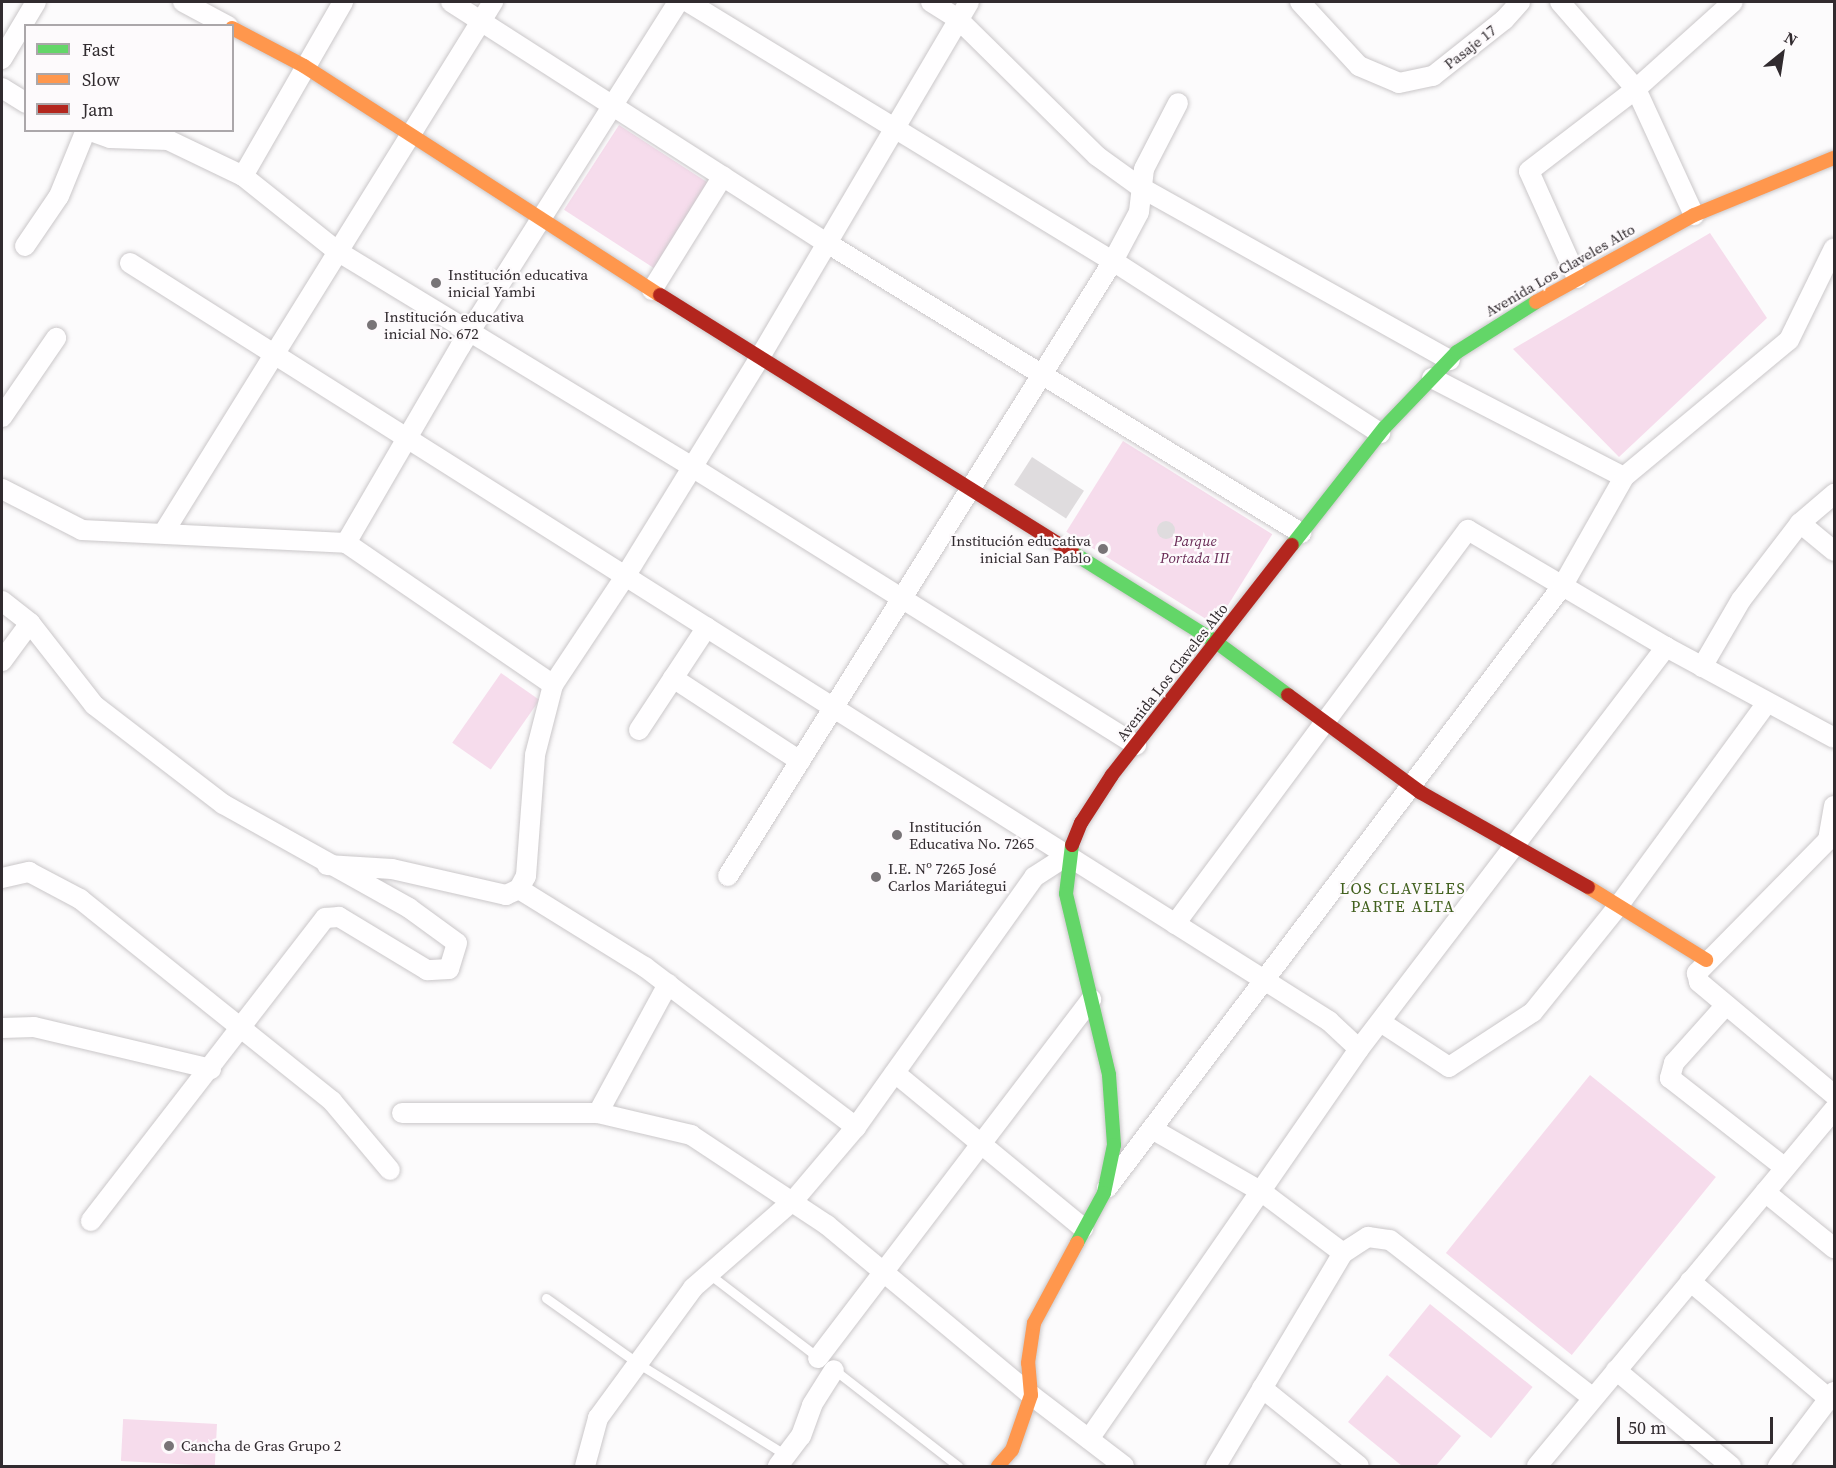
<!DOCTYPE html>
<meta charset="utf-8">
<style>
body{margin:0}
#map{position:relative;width:1836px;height:1468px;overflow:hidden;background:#fcfbfc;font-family:"Source Serif 4",serif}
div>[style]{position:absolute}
.green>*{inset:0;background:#f6dcec;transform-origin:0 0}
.building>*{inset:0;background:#dfdcde;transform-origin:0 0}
.round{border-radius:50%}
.roads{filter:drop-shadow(0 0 2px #cac7c9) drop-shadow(0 0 2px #cac7c9)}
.lane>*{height:9px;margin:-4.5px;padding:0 4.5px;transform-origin:4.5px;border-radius:4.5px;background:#fffeff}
.street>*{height:20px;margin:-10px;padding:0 10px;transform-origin:10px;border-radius:10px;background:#fffeff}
.fast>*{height:14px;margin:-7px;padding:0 7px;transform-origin:7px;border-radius:7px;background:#63d668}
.slow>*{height:14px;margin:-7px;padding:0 7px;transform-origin:7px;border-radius:7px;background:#ff974d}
.jam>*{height:14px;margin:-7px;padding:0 7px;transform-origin:7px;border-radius:7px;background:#b3261e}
.dots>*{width:16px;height:16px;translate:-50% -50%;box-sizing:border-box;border:3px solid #fdfafc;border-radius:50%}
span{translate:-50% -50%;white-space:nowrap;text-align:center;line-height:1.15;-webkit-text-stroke:4.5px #fdfafc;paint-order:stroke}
.street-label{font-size:15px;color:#312b2f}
.poi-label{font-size:15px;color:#312b2f}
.left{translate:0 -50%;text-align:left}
.right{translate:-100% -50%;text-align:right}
.park-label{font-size:15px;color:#692b56;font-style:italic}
.neighbourhood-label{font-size:16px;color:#41601e;letter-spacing:1.5px}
.frame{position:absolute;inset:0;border:3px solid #312b2f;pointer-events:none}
.legend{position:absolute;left:24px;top:24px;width:210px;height:108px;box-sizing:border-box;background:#fdfafc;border:2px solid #aba7aa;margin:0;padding:8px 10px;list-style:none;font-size:18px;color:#312b2f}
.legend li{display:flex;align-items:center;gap:12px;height:30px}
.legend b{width:30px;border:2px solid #aba7aa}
.north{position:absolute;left:1752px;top:24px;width:60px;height:60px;-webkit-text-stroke:4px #fdfafc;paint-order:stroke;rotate:30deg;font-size:16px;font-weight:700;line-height:24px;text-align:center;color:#312b2f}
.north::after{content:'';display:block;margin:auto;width:21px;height:27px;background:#312b2f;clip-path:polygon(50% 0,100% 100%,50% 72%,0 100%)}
.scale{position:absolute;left:1617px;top:1417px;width:156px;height:27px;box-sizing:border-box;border:3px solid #312b2f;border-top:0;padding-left:8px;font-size:18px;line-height:21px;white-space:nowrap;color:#312b2f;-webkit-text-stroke:4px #fdfafc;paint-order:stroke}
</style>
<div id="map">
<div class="green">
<div style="left:619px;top:125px;width:108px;height:101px;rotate:33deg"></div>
<div style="clip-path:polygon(1710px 233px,1767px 318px,1619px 457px,1513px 349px)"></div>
<div style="left:1123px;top:441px;width:176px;height:107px;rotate:32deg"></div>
<div style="left:501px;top:673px;width:47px;height:85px;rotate:35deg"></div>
<div style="left:1590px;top:1075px;width:162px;height:229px;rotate:39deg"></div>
<div style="left:1430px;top:1304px;width:132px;height:66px;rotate:39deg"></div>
<div style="clip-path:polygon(1387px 1375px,1461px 1436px,1436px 1466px,1402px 1466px,1348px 1422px)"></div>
<div style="left:217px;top:1424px;width:42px;height:94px;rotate:93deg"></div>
</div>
<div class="building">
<div style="left:1032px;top:457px;width:62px;height:33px;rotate:33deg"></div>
<div class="round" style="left:1157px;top:521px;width:18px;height:18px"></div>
</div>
<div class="roads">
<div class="lane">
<div style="left:709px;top:1274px;width:138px;rotate:37.4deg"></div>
<div style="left:546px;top:1298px;width:114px;rotate:35.4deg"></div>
<div style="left:639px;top:1364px;width:173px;rotate:31.8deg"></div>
<div style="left:832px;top:1368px;width:160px;rotate:37.9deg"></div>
</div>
<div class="street">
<div style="left:183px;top:2px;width:51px;rotate:28.1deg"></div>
<div style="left:451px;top:2px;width:447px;rotate:32.7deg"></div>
<div style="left:827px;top:243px;width:556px;rotate:31.46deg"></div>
<div style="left:688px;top:2px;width:498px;rotate:31.4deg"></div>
<div style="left:1113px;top:261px;width:318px;rotate:32.8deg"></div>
<div style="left:931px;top:2px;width:32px;rotate:32deg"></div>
<div style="left:958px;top:19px;width:195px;rotate:44.6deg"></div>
<div style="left:1097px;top:156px;width:53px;rotate:35.8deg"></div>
<div style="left:1140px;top:187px;width:355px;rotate:29.2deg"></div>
<div style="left:1300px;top:2px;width:87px;rotate:47.3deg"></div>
<div style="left:1359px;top:66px;width:43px;rotate:23deg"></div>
<div style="left:1399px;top:83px;width:35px;rotate:-12deg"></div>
<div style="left:1433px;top:76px;width:90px;rotate:-38.3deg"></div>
<div style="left:1504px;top:20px;width:24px;rotate:-48deg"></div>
<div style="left:1560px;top:2px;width:116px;rotate:48.9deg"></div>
<div style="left:1636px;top:89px;width:139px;rotate:65.3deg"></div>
<div style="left:2px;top:59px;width:66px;rotate:-59.2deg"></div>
<div style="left:2px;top:88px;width:28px;rotate:32deg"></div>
<div style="left:88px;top:130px;width:23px;rotate:20deg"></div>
<div style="left:110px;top:138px;width:58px;rotate:2deg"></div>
<div style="left:168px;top:140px;width:83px;rotate:25.6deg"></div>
<div style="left:243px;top:176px;width:120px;rotate:38.6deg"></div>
<div style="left:337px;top:251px;width:416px;rotate:31.3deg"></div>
<div style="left:692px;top:467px;width:524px;rotate:32.05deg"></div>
<div style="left:243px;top:176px;width:201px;rotate:-60.1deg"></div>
<div style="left:25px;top:246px;width:60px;rotate:-55.8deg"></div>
<div style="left:59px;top:196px;width:71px;rotate:-67.8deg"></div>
<div style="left:130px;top:263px;width:1419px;rotate:32.3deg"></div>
<div style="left:1329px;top:1021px;width:41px;rotate:43deg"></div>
<div style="left:1577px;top:278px;width:117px;rotate:-114.2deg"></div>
<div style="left:1529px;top:171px;width:135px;rotate:-37.5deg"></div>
<div style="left:1636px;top:89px;width:130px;rotate:-41.9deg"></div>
<div style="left:652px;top:290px;width:134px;rotate:-58.1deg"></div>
<div style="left:1432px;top:378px;width:216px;rotate:27.3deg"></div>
<div style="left:2px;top:417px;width:96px;rotate:-55.6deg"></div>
<div style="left:2px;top:489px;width:90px;rotate:27.1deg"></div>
<div style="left:82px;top:530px;width:264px;rotate:2.8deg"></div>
<div style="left:346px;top:543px;width:251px;rotate:34.4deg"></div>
<div style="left:1800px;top:523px;width:44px;rotate:39.5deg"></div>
<div style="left:164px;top:532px;width:624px;rotate:-58.17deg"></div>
<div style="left:346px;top:543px;width:227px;rotate:-59.8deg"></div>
<div style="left:460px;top:347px;width:408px;rotate:-57.7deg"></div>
<div style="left:2px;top:601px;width:36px;rotate:38deg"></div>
<div style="left:30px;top:623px;width:104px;rotate:52deg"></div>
<div style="left:94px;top:705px;width:163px;rotate:37.5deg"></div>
<div style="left:223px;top:804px;width:213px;rotate:29.2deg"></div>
<div style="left:409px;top:908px;width:59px;rotate:36.1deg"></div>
<div style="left:457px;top:943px;width:27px;rotate:107deg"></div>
<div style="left:449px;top:969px;width:22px;rotate:177deg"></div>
<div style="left:427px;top:970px;width:103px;rotate:-148.9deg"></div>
<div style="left:339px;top:917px;width:14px;rotate:176deg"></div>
<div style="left:325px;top:918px;width:383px;rotate:127.7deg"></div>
<div style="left:2px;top:661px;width:47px;rotate:-53.6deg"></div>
<div style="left:1702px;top:667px;width:78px;rotate:-59.8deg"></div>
<div style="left:1741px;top:600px;width:97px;rotate:-52.5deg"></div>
<div style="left:1800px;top:523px;width:45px;rotate:-40.5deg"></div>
<div style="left:673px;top:678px;width:152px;rotate:33.2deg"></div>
<div style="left:639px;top:730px;width:123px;rotate:-56.6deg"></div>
<div style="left:1834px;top:806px;width:35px;rotate:100deg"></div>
<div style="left:1828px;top:840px;width:187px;rotate:134.6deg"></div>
<div style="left:1697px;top:973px;width:9px;rotate:77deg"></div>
<div style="left:1699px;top:982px;width:176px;rotate:39.9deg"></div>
<div style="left:327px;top:865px;width:65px;rotate:3.5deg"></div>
<div style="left:392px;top:869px;width:117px;rotate:12.8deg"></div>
<div style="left:506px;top:895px;width:14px;rotate:-25deg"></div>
<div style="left:519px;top:889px;width:15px;rotate:-62deg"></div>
<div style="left:526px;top:876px;width:121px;rotate:-85.7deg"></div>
<div style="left:535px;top:755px;width:72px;rotate:-75.6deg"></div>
<div style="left:553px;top:685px;width:132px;rotate:-56.4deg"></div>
<div style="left:626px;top:575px;width:256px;rotate:-58.4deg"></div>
<div style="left:760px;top:357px;width:412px;rotate:-59.5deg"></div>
<div style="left:728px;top:876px;width:726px;rotate:-57.95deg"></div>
<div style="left:1113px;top:261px;width:55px;rotate:-62deg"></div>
<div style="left:1139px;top:212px;width:43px;rotate:-83.4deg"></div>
<div style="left:1144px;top:169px;width:74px;rotate:-62.7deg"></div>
<div style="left:2px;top:878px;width:28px;rotate:-13deg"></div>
<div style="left:29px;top:872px;width:58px;rotate:27.9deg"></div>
<div style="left:80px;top:899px;width:323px;rotate:38.7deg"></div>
<div style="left:332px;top:1101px;width:90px;rotate:50deg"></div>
<div style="left:519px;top:889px;width:148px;rotate:31.8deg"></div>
<div style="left:645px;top:967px;width:265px;rotate:37.2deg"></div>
<div style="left:1175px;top:924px;width:491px;rotate:-53.4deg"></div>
<div style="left:1468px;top:530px;width:230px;rotate:30.6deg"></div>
<div style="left:1666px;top:647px;width:191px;rotate:28.4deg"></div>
<div style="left:1726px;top:1005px;width:78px;rotate:131.9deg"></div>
<div style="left:1674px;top:1063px;width:16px;rotate:105deg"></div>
<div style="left:1670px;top:1078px;width:146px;rotate:38deg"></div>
<div style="left:1382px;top:1023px;width:80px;rotate:33.3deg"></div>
<div style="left:1449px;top:1067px;width:100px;rotate:-33.2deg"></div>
<div style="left:1533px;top:1012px;width:137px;rotate:-51.2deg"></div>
<div style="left:1619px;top:905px;width:250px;rotate:-53.8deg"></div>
<div style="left:2px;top:1028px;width:32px;rotate:-2deg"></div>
<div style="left:34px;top:1027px;width:182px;rotate:13.3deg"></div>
<div style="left:895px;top:1073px;width:244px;rotate:39.5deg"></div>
<div style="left:402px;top:1113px;width:196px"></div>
<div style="left:598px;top:1113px;width:96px;rotate:13.3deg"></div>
<div style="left:691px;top:1135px;width:163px;rotate:33.5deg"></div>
<div style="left:827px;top:1225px;width:266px;rotate:39.8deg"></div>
<div style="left:1031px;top:1395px;width:117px;rotate:37.4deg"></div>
<div style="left:598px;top:1113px;width:147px;rotate:-61.5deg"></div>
<div style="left:1152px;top:1129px;width:127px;rotate:29.8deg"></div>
<div style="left:1262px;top:1192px;width:101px;rotate:37deg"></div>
<div style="left:1107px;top:1188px;width:756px;rotate:-52.9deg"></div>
<div style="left:1563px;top:585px;width:124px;rotate:-60.5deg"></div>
<div style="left:1624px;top:477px;width:214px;rotate:-39.7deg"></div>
<div style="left:1789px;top:340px;width:102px;rotate:-63.9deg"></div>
<div style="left:1765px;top:1192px;width:89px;rotate:39.1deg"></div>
<div style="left:1690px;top:1281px;width:182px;rotate:40.3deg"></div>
<div style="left:818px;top:1358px;width:451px;rotate:-52.7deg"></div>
<div style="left:1616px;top:1370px;width:150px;rotate:39.9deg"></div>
<div style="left:1262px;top:1388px;width:124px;rotate:38.8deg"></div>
<div style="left:1089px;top:1439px;width:474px;rotate:-55.3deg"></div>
<div style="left:1359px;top:1049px;width:506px;rotate:-52.63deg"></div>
<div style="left:585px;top:1466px;width:50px;rotate:-74.8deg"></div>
<div style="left:598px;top:1418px;width:161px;rotate:-53.8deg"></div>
<div style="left:693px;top:1288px;width:134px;rotate:-41.1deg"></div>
<div style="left:794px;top:1200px;width:96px;rotate:-49.7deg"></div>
<div style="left:856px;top:1127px;width:307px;rotate:-54.5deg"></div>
<div style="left:1034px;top:877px;width:40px;rotate:-32.9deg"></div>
<div style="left:778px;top:1466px;width:38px;rotate:-53deg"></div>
<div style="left:801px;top:1436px;width:33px;rotate:-70deg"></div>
<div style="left:812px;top:1405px;width:41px;rotate:-57.8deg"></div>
<div style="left:1216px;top:1466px;width:248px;rotate:-59.2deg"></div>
<div style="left:1343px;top:1253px;width:30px;rotate:-33deg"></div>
<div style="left:1368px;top:1237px;width:22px;rotate:8deg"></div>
<div style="left:1390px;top:1240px;width:257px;rotate:37.9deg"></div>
<div style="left:1537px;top:1466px;width:464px;rotate:-50.2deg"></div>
<div style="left:1778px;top:1466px;width:93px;rotate:-52.9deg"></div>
</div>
<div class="fast">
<div style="left:1292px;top:545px;width:150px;rotate:-51.8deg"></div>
<div style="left:1385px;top:427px;width:104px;rotate:-46.2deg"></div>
<div style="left:1457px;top:352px;width:93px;rotate:-32.3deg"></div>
<div style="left:1073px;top:553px;width:168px;rotate:31.9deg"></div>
<div style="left:1216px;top:642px;width:89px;rotate:36.4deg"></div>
<div style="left:1072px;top:845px;width:49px;rotate:97deg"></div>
<div style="left:1066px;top:894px;width:186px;rotate:76.6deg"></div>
<div style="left:1109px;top:1075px;width:70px;rotate:85.9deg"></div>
<div style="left:1114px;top:1145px;width:49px;rotate:101.8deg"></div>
<div style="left:1104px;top:1193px;width:57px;rotate:118.4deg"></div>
</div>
<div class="slow">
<div style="left:232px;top:28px;width:81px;rotate:27.8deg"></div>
<div style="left:304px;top:66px;width:423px;rotate:32.8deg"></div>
<div style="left:1536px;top:302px;width:180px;rotate:-28.8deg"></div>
<div style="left:1694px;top:215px;width:151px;rotate:-22.2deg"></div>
<div style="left:1588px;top:887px;width:139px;rotate:31.7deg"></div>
<div style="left:998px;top:1466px;width:21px;rotate:-49deg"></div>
<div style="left:1012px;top:1450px;width:58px;rotate:-70.9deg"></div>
<div style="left:1031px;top:1395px;width:32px;rotate:-95deg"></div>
<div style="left:1028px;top:1363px;width:40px;rotate:-81.5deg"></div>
<div style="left:1034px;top:1323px;width:91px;rotate:-61.7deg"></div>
</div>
<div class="jam">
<div style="left:660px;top:295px;width:487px;rotate:32deg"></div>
<div style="left:1288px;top:695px;width:164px;rotate:36.3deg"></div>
<div style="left:1420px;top:792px;width:193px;rotate:29.5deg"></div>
<div style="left:1072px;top:845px;width:24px;rotate:-68deg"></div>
<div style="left:1081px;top:823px;width:57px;rotate:-57.1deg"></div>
<div style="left:1112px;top:775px;width:292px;rotate:-52deg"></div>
</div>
</div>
<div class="dots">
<div style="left:436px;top:283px;background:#787477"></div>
<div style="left:372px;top:325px;background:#787477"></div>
<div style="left:1103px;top:549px;background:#787477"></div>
<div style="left:897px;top:835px;background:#787477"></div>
<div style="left:876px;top:877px;background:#787477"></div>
<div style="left:169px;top:1446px;background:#787477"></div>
</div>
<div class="street-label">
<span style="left:1470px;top:47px;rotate:-38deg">Pasaje 17</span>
<span style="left:1560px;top:270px;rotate:-30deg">Avenida Los Claveles Alto</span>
<span style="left:1172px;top:672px;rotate:-52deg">Avenida Los Claveles Alto</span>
</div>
<div class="poi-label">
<span class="left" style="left:448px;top:283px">Institución educativa<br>inicial Yambi</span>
<span class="left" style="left:384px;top:325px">Institución educativa<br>inicial No. 672</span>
<span class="right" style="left:1091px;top:549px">Institución educativa<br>inicial San Pablo</span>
<span class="left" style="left:909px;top:835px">Institución<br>Educativa No. 7265</span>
<span class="left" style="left:888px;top:877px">I.E. Nº 7265 José<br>Carlos Mariátegui</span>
<span class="left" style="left:181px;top:1446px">Cancha de Gras Grupo 2</span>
</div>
<div class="park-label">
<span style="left:1195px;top:549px">Parque<br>Portada III</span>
</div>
<div class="neighbourhood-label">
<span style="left:1403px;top:897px">LOS CLAVELES<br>PARTE ALTA</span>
</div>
<div class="frame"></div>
<ul class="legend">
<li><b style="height:8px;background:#63d668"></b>Fast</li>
<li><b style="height:8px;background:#ff974d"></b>Slow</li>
<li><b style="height:8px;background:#b3261e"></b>Jam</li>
</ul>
<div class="north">N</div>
<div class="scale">50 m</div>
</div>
